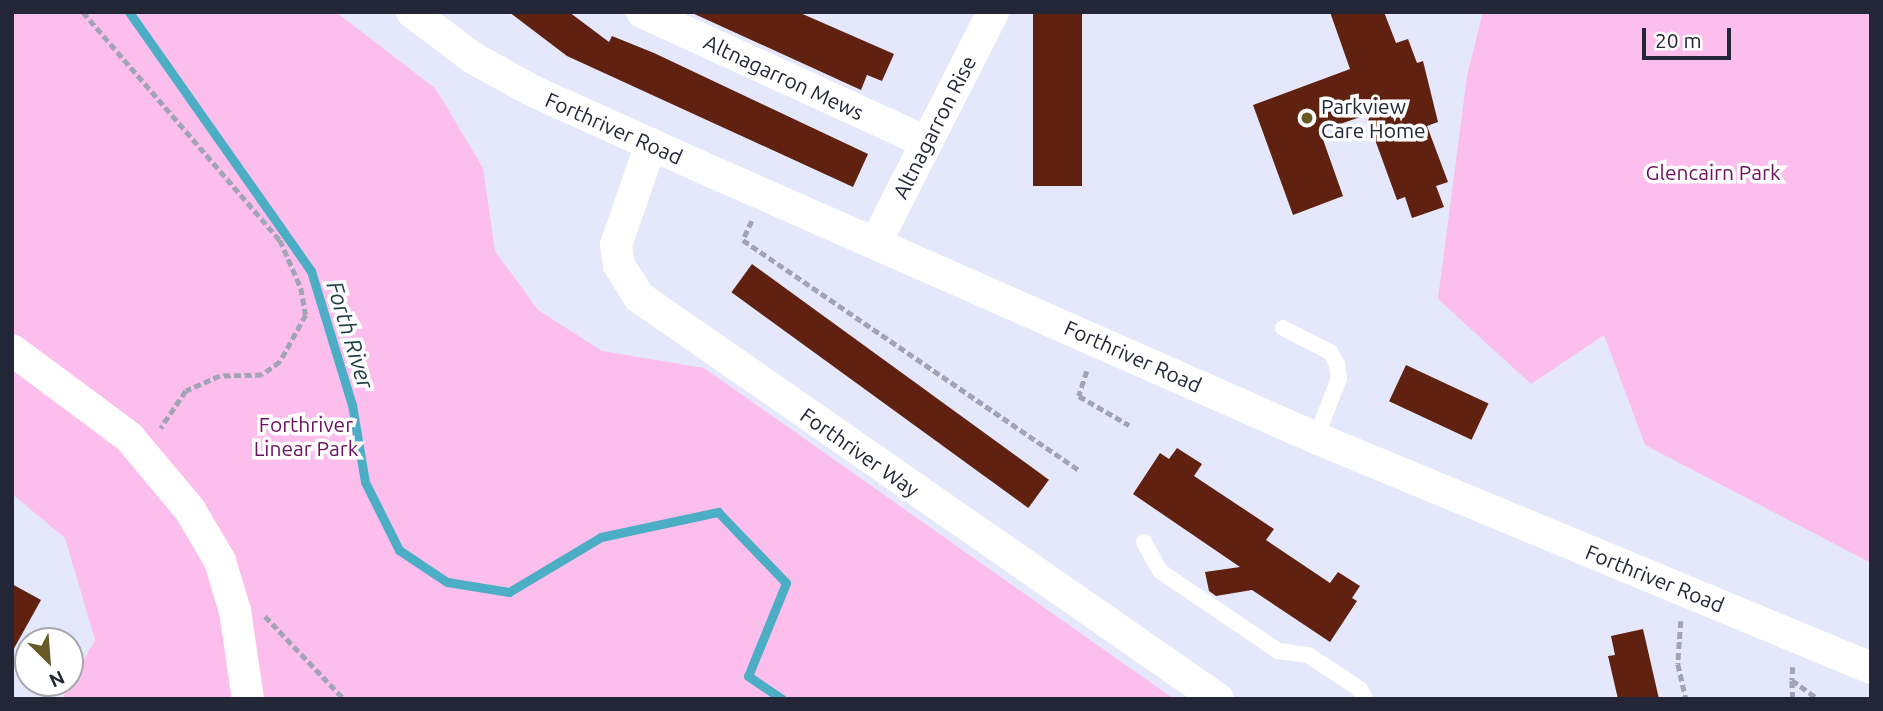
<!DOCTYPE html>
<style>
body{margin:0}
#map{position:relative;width:1883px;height:711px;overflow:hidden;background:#e4e8fa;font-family:Ubuntu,sans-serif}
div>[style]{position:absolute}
.green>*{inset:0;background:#fcbfed}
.stream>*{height:9px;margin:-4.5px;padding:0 4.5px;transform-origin:4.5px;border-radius:4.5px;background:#4caec4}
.building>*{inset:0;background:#602111;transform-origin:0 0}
.path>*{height:4.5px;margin-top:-2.25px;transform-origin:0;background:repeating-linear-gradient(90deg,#a0a4b5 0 7px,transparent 0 10.5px)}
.service>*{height:16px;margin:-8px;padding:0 8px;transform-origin:8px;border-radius:8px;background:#fff}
.minor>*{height:32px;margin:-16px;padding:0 16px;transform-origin:16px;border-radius:16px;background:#fff}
.dots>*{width:19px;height:19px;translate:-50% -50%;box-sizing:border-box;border:4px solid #fff;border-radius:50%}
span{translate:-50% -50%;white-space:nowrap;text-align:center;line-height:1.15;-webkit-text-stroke:7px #fff;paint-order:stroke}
.street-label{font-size:21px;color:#222636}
.poi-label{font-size:21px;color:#222636}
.left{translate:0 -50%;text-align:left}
.park-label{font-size:21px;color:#6d1060}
.water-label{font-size:23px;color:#1f3d44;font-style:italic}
.frame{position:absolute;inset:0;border:14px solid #222636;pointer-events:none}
.north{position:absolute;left:14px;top:627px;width:70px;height:70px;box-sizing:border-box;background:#fff;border:2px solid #a7a8af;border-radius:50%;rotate:155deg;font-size:19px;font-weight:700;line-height:28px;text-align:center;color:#222636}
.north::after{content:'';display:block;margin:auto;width:24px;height:32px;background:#665926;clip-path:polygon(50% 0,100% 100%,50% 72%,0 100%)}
.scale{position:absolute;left:1642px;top:28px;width:89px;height:32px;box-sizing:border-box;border:4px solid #222636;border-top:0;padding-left:9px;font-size:21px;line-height:24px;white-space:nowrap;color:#222636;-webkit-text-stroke:5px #fff;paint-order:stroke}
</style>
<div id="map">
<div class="green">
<div style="clip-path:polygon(12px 12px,336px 12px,436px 89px,483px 168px,495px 251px,538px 310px,602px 351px,704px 368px,1174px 699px,62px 699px,95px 640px,65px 538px,12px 494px)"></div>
<div style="clip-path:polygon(1483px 12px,1871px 12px,1871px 563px,1645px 445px,1604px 335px,1531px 384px,1438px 299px,1467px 76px)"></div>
</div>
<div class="stream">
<div style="left:129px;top:12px;width:317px;rotate:54.9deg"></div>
<div style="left:311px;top:271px;width:140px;rotate:73deg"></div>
<div style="left:352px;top:405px;width:78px;rotate:80.4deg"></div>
<div style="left:365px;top:482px;width:76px;rotate:63.4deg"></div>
<div style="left:399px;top:550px;width:58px;rotate:33.7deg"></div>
<div style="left:447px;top:582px;width:63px;rotate:9.2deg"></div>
<div style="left:509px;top:592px;width:107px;rotate:-30.9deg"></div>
<div style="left:601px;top:537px;width:120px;rotate:-12.1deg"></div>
<div style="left:718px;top:512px;width:98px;rotate:46.2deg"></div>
<div style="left:786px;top:583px;width:100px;rotate:112.2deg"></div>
<div style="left:748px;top:676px;width:41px;rotate:34.1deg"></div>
</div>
<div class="building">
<div style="clip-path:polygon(509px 12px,569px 12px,609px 42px,612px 36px,654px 53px,868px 154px,853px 187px,567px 56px)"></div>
<div style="clip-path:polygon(690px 12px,798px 12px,894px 54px,882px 81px,867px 75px,861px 90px)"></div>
<div style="left:1033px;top:12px;width:49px;height:174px"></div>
<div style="clip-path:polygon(1330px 12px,1384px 12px,1396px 43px,1408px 39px,1417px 63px,1423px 61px,1438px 122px,1427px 126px,1448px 182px,1436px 186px,1444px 207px,1412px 218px,1405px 197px,1397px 200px,1366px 115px,1320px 131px,1343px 196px,1293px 215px,1253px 105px,1350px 69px)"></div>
<div style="left:752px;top:264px;width:367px;height:35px;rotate:36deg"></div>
<div style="left:1406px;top:365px;width:91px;height:40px;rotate:25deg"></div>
<div style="clip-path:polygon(1177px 448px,1202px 464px,1194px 476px,1274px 529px,1266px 540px,1330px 583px,1338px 572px,1360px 586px,1352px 598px,1357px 601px,1330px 642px,1252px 590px,1216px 596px,1209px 591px,1205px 572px,1240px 567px,1133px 494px,1160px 453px,1169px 459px)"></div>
<div style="clip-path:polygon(12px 584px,41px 600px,12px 652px)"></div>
<div style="clip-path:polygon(1643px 629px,1659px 699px,1618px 699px,1608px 656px,1615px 655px,1611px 636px)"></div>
</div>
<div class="path">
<div style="left:83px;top:12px;width:301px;rotate:49.2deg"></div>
<div style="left:280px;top:240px;width:52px;rotate:66.4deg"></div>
<div style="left:301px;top:288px;width:27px;rotate:80deg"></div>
<div style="left:306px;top:315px;width:54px;rotate:119deg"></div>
<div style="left:280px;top:362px;width:22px;rotate:144deg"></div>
<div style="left:262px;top:375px;width:42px;rotate:178.6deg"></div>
<div style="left:220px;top:376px;width:37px;rotate:156deg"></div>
<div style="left:186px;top:391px;width:45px;rotate:124deg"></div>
<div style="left:752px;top:221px;width:21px;rotate:115deg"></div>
<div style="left:743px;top:240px;width:409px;rotate:34.4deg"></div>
<div style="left:1087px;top:371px;width:26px;rotate:108deg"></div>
<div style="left:1079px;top:396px;width:58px;rotate:30.1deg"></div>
<div style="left:265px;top:616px;width:115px;rotate:46.4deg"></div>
<div style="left:1681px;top:621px;width:43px;rotate:94deg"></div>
<div style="left:1678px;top:664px;width:36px;rotate:77deg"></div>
<div style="left:1793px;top:667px;width:13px;rotate:94deg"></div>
<div style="left:1792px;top:680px;width:32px;rotate:36deg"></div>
<div style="left:1792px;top:681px;width:18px;rotate:87deg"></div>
</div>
<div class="service">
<div style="left:1283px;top:328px;width:53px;rotate:27.1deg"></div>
<div style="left:1330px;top:352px;width:14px;rotate:60deg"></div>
<div style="left:1337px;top:364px;width:14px;rotate:82deg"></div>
<div style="left:1339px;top:378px;width:64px;rotate:111deg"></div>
<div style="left:1144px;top:542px;width:33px;rotate:61deg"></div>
<div style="left:1160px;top:571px;width:143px;rotate:34.1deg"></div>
<div style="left:1278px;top:651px;width:30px;rotate:8deg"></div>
<div style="left:1308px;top:655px;width:62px;rotate:33.2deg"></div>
<div style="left:1360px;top:689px;width:11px;rotate:63deg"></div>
</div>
<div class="minor">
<div style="left:412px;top:12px;width:76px;rotate:37deg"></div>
<div style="left:473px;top:58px;width:68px;rotate:28.8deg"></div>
<div style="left:533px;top:91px;width:200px;rotate:24.3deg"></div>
<div style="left:715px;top:173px;width:657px;rotate:23.79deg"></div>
<div style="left:1316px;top:438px;width:601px;rotate:22.51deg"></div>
<div style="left:642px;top:12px;width:312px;rotate:24.6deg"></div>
<div style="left:651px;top:144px;width:107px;rotate:109.1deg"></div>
<div style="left:616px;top:245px;width:20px;rotate:81deg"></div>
<div style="left:619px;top:265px;width:38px;rotate:58deg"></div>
<div style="left:639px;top:297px;width:705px;rotate:34.77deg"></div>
<div style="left:876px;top:242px;width:258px;rotate:-63deg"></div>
<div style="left:12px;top:350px;width:146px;rotate:36.6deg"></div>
<div style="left:129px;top:437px;width:95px;rotate:50.1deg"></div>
<div style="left:190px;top:510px;width:59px;rotate:59.5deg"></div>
<div style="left:220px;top:561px;width:52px;rotate:73.3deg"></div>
<div style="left:235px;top:611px;width:89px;rotate:81.6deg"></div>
</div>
<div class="dots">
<div style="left:1307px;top:118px;background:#665926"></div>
</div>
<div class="street-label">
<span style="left:784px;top:77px;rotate:25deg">Altnagarron Mews</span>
<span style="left:934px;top:127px;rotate:-63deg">Altnagarron Rise</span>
<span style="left:614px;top:128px;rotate:24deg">Forthriver Road</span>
<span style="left:1133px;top:356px;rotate:24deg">Forthriver Road</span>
<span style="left:860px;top:452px;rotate:35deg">Forthriver Way</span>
<span style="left:1655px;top:578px;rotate:22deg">Forthriver Road</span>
</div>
<div class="poi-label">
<span class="left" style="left:1321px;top:118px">Parkview<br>Care Home</span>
</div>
<div class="park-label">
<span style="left:1713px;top:172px">Glencairn Park</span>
<span style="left:306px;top:436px">Forthriver<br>Linear Park</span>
</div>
<div class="water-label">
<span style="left:350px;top:335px;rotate:73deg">Forth River</span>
</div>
<div class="frame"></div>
<div class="north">N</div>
<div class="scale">20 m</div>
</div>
